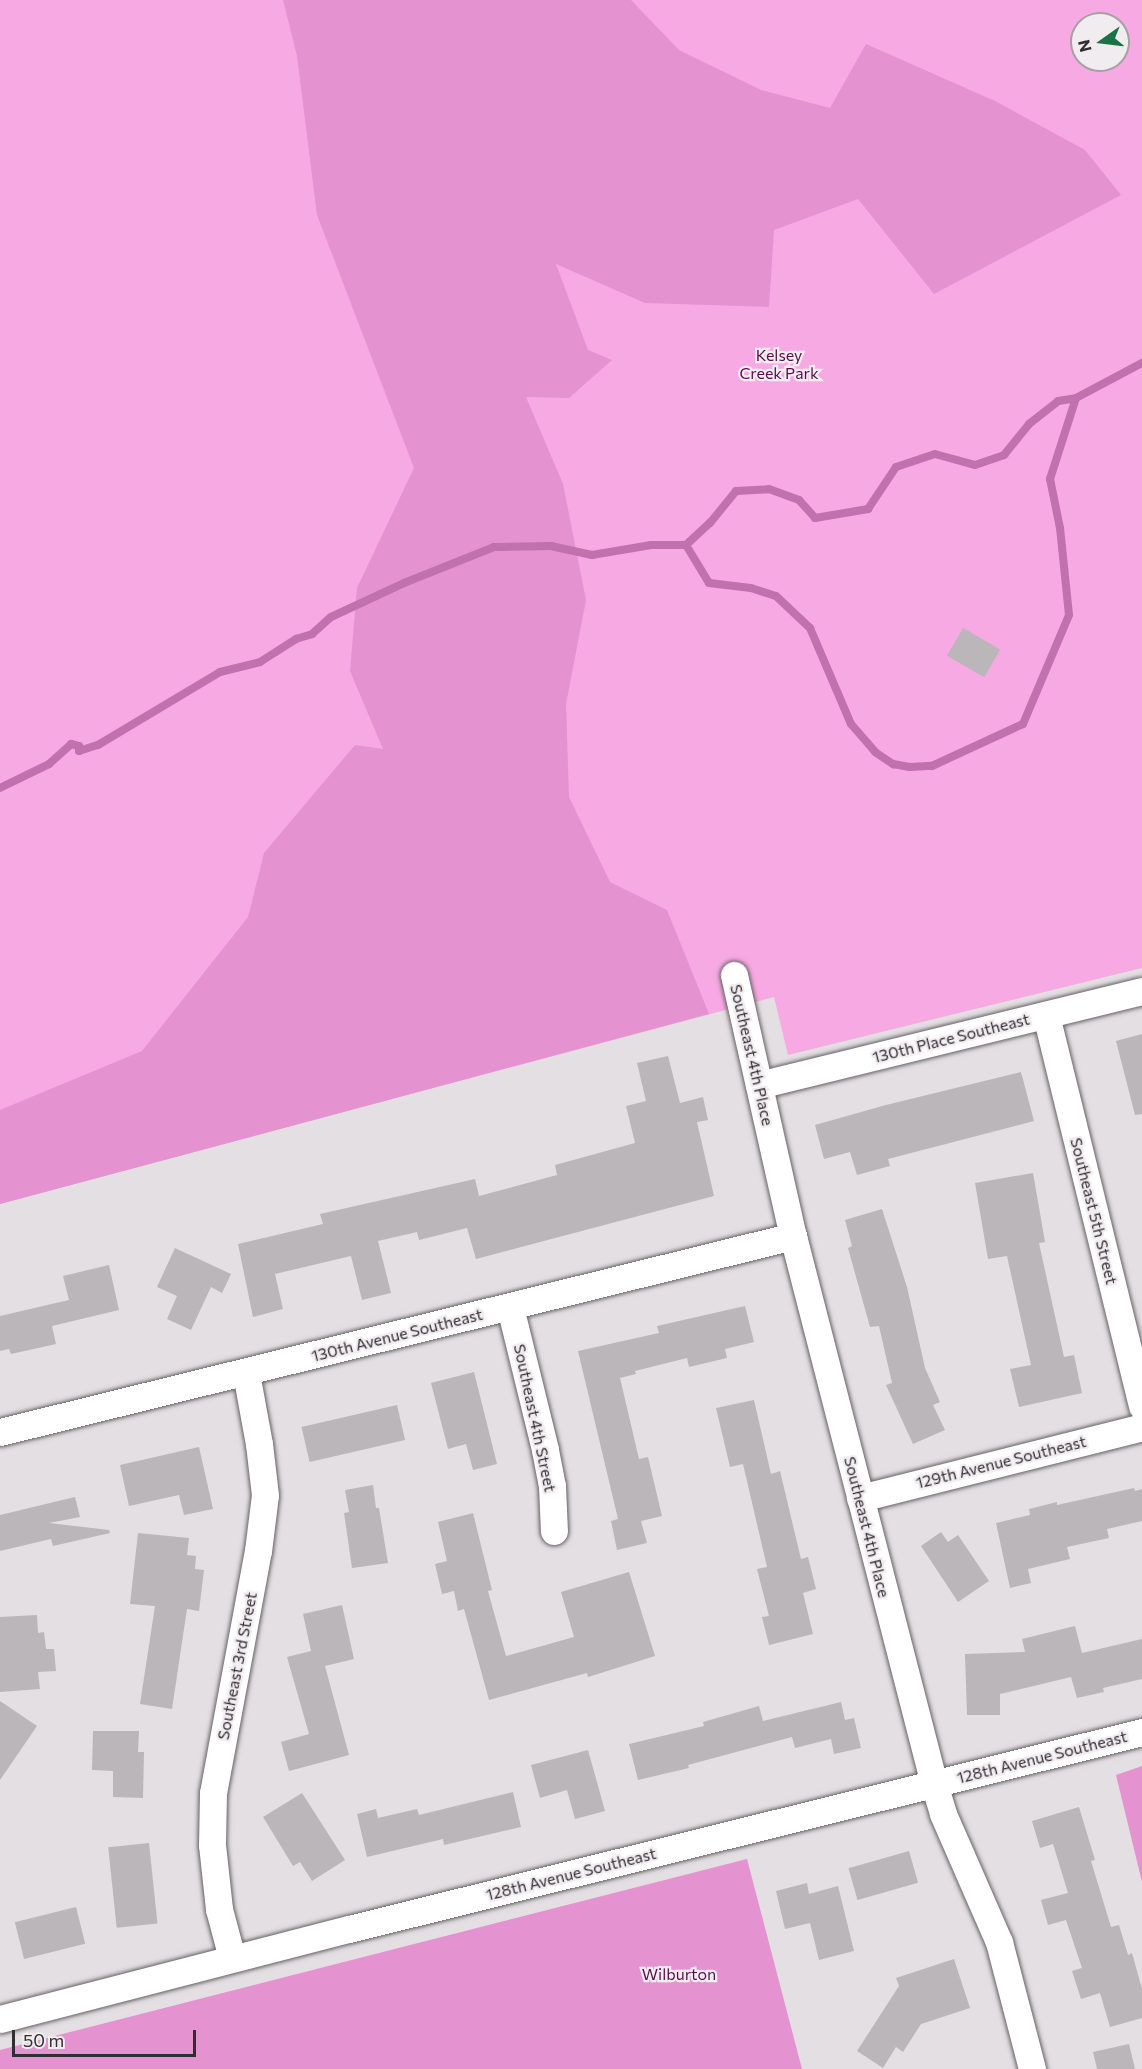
<!DOCTYPE html>
<style>
body{margin:0}
#map{position:relative;width:1142px;height:2069px;overflow:hidden;background:#e4dfe2;font-family:Commissioner,sans-serif}
div>[style]{position:absolute}
.green>*{inset:0;background:#f7a9e3}
.forest>*{inset:0;background:#e492d0}
.stream>*{height:8px;margin:-4px;padding:0 4px;transform-origin:4px;border-radius:4px;background:#c171ae}
.building>*{inset:0;background:#bbb6b9;transform-origin:0 0}
.roads{filter:drop-shadow(0 0 2px #666265) drop-shadow(0 0 2px #666265)}
.minor>*{height:27px;margin:-13.5px;padding:0 13.5px;transform-origin:13.5px;border-radius:13.5px;background:#fff}
span{translate:-50% -50%;white-space:nowrap;text-align:center;line-height:1.15;-webkit-text-stroke:4.5px #f1ecf0;paint-order:stroke}
.park-label{font-size:16px;color:#580f4b}
.street-label{font-size:16px;color:#302f30}
.north{position:absolute;left:1070px;top:12px;width:60px;height:60px;box-sizing:border-box;background:#f1ecf0;border:2px solid #a4a0a3;border-radius:50%;rotate:256deg;font-size:16px;font-weight:700;line-height:24px;text-align:center;color:#302f30}
.north::after{content:'';display:block;margin:auto;width:21px;height:27px;background:#1a7347;clip-path:polygon(50% 0,100% 100%,50% 72%,0 100%)}
.scale{position:absolute;left:12px;top:2030px;width:184px;height:27px;box-sizing:border-box;border:3px solid #302f30;border-top:0;padding-left:8px;font-size:18px;line-height:21px;white-space:nowrap;color:#302f30;-webkit-text-stroke:4px #f1ecf0;paint-order:stroke}
</style>
<div id="map">
<div class="green">
<div style="clip-path:polygon(evenodd,0 0,1142px 0,1142px 968px,788px 1055px,774px 997px,0 1204px,0 0,1082px 24px,1118px 24px,1118px 60px,1082px 60px,1082px 24px)"></div>
</div>
<div class="forest">
<div style="clip-path:polygon(283px 0,631px 0,679px 50px,761px 90px,830px 108px,866px 44px,995px 101px,1085px 150px,1121px 195px,934px 294px,858px 199px,774px 230px,769px 307px,645px 303px,556px 264px,588px 350px,612px 360px,569px 398px,526px 397px,563px 484px,586px 600px,566px 704px,569px 797px,610px 882px,667px 910px,709px 1014px,0 1204px,0 1110px,142px 1051px,248px 917px,264px 853px,355px 745px,383px 749px,350px 671px,357px 588px,414px 468px,317px 215px,297px 56px)"></div>
<div style="clip-path:polygon(1142px 1766px,1142px 1882px,1116px 1775px)"></div>
<div style="clip-path:polygon(747px 1859px,802px 2069px,0 2069px,0 2050px)"></div>
</div>
<div class="stream">
<div style="left:686px;top:545px;width:44px;rotate:58.8deg"></div>
<div style="left:709px;top:583px;width:42px;rotate:6.8deg"></div>
<div style="left:751px;top:588px;width:26px;rotate:18deg"></div>
<div style="left:776px;top:596px;width:47px;rotate:43.3deg"></div>
<div style="left:810px;top:628px;width:104px;rotate:66.9deg"></div>
<div style="left:851px;top:724px;width:37px;rotate:49deg"></div>
<div style="left:875px;top:752px;width:22px;rotate:34deg"></div>
<div style="left:893px;top:764px;width:17px;rotate:10deg"></div>
<div style="left:910px;top:767px;width:22px;rotate:-3deg"></div>
<div style="left:932px;top:766px;width:100px;rotate:-24.8deg"></div>
<div style="left:1023px;top:724px;width:118px;rotate:-67.1deg"></div>
<div style="left:1069px;top:615px;width:87px;rotate:-95.9deg"></div>
<div style="left:1060px;top:528px;width:50px;rotate:-101.5deg"></div>
<div style="left:1050px;top:479px;width:85px;rotate:-72.2deg"></div>
<div style="left:0;top:788px;width:55px;rotate:-26.1deg"></div>
<div style="left:49px;top:764px;width:30px;rotate:-42deg"></div>
<div style="left:71px;top:744px;width:8px;rotate:14deg"></div>
<div style="left:79px;top:746px;width:5px;rotate:90deg"></div>
<div style="left:79px;top:751px;width:20px;rotate:-18deg"></div>
<div style="left:98px;top:745px;width:142px;rotate:-30.9deg"></div>
<div style="left:220px;top:672px;width:41px;rotate:-14deg"></div>
<div style="left:260px;top:662px;width:43px;rotate:-32.6deg"></div>
<div style="left:296px;top:639px;width:17px;rotate:-17deg"></div>
<div style="left:312px;top:634px;width:25px;rotate:-42deg"></div>
<div style="left:331px;top:617px;width:81px;rotate:-25deg"></div>
<div style="left:404px;top:583px;width:97px;rotate:-21.8deg"></div>
<div style="left:494px;top:547px;width:57px;rotate:-1deg"></div>
<div style="left:551px;top:546px;width:42px;rotate:12.4deg"></div>
<div style="left:592px;top:555px;width:60px;rotate:-9.6deg"></div>
<div style="left:651px;top:545px;width:35px"></div>
<div style="left:686px;top:545px;width:33px;rotate:-43deg"></div>
<div style="left:710px;top:523px;width:41px;rotate:-50.9deg"></div>
<div style="left:736px;top:491px;width:33px;rotate:-3deg"></div>
<div style="left:769px;top:489px;width:32px;rotate:20deg"></div>
<div style="left:799px;top:500px;width:24px;rotate:48deg"></div>
<div style="left:815px;top:518px;width:54px;rotate:-9.6deg"></div>
<div style="left:868px;top:509px;width:50px;rotate:-56.3deg"></div>
<div style="left:896px;top:467px;width:41px;rotate:-18.4deg"></div>
<div style="left:935px;top:454px;width:41px;rotate:15.4deg"></div>
<div style="left:975px;top:465px;width:31px;rotate:-19deg"></div>
<div style="left:1004px;top:455px;width:40px;rotate:-51deg"></div>
<div style="left:1029px;top:424px;width:37px;rotate:-38deg"></div>
<div style="left:1058px;top:401px;width:18px;rotate:-9deg"></div>
<div style="left:1076px;top:398px;width:75px;rotate:-27.9deg"></div>
</div>
<div class="building">
<div style="left:963px;top:628px;width:43px;height:32px;rotate:30deg"></div>
<div style="clip-path:polygon(1142px 1034px,1142px 1114px,1135px 1115px,1116px 1041px)"></div>
<div style="clip-path:polygon(668px 1056px,680px 1103px,703px 1097px,708px 1120px,697px 1122px,714px 1196px,476px 1259px,467px 1228px,419px 1240px,417px 1232px,378px 1241px,391px 1293px,362px 1300px,351px 1256px,275px 1274px,283px 1309px,253px 1317px,238px 1244px,323px 1224px,320px 1214px,475px 1179px,479px 1196px,557px 1175px,555px 1165px,635px 1143px,626px 1106px,646px 1101px,637px 1063px)"></div>
<div style="clip-path:polygon(1021px 1072px,1034px 1121px,888px 1159px,890px 1166px,857px 1175px,850px 1152px,824px 1159px,815px 1125px,886px 1105px)"></div>
<div style="clip-path:polygon(1033px 1173px,1045px 1242px,1039px 1243px,1064px 1357px,1074px 1355px,1082px 1393px,1019px 1407px,1010px 1369px,1031px 1365px,1007px 1256px,988px 1259px,975px 1183px)"></div>
<div style="clip-path:polygon(882px 1209px,907px 1287px,925px 1368px,940px 1402px,933px 1405px,945px 1430px,913px 1444px,886px 1385px,892px 1383px,879px 1326px,870px 1327px,848px 1248px,852px 1246px,845px 1220px)"></div>
<div style="clip-path:polygon(175px 1248px,231px 1274px,222px 1293px,211px 1287px,191px 1330px,167px 1319px,177px 1296px,157px 1287px)"></div>
<div style="clip-path:polygon(109px 1265px,119px 1310px,52px 1326px,56px 1344px,11px 1354px,9px 1349px,0 1351px,0 1316px,69px 1300px,63px 1276px)"></div>
<div style="clip-path:polygon(745px 1306px,754px 1342px,725px 1349px,727px 1358px,689px 1367px,687px 1358px,635px 1371px,636px 1374px,620px 1378px,639px 1459px,648px 1457px,662px 1516px,641px 1521px,647px 1543px,617px 1550px,611px 1521px,618px 1519px,578px 1351px,659px 1333px,657px 1326px)"></div>
<div style="clip-path:polygon(474px 1372px,497px 1464px,473px 1470px,466px 1444px,448px 1449px,431px 1383px)"></div>
<div style="clip-path:polygon(754px 1400px,771px 1474px,780px 1471px,801px 1559px,808px 1557px,816px 1589px,803px 1593px,813px 1634px,769px 1645px,762px 1617px,769px 1616px,757px 1569px,767px 1567px,743px 1464px,730px 1467px,716px 1408px)"></div>
<div style="left:397px;top:1405px;width:36px;height:98px;rotate:77deg"></div>
<div style="clip-path:polygon(199px 1447px,213px 1509px,184px 1515px,179px 1495px,129px 1506px,120px 1465px)"></div>
<div style="clip-path:polygon(373px 1485px,376px 1508px,379px 1508px,388px 1563px,352px 1568px,344px 1513px,349px 1512px,345px 1490px)"></div>
<div style="clip-path:polygon(1134px 1488px,1135px 1491px,1142px 1489px,1142px 1521px,1107px 1529px,1109px 1538px,1067px 1547px,1070px 1559px,1028px 1569px,1031px 1583px,1010px 1588px,996px 1523px,1030px 1515px,1029px 1509px,1057px 1502px,1057px 1505px)"></div>
<div style="clip-path:polygon(75px 1497px,80px 1517px,49px 1523px,109px 1530px,110px 1533px,53px 1546px,51px 1539px,0 1551px,0 1515px)"></div>
<div style="clip-path:polygon(473px 1513px,492px 1590px,488px 1591px,506px 1656px,574px 1637px,561px 1592px,629px 1572px,655px 1656px,588px 1677px,587px 1673px,489px 1700px,464px 1609px,458px 1611px,454px 1591px,442px 1594px,435px 1564px,447px 1561px,438px 1522px)"></div>
<div style="clip-path:polygon(941px 1532px,948px 1542px,958px 1535px,989px 1581px,958px 1602px,921px 1546px)"></div>
<div style="clip-path:polygon(138px 1533px,189px 1538px,187px 1555px,196px 1556px,195px 1569px,204px 1570px,199px 1611px,187px 1609px,172px 1709px,140px 1704px,155px 1606px,130px 1604px)"></div>
<div style="clip-path:polygon(342px 1605px,354px 1659px,325px 1666px,349px 1755px,289px 1771px,281px 1742px,309px 1734px,287px 1657px,311px 1651px,303px 1614px)"></div>
<div style="clip-path:polygon(37px 1615px,38px 1633px,44px 1632px,46px 1649px,54px 1649px,56px 1671px,38px 1672px,40px 1689px,0 1692px,0 1617px)"></div>
<div style="clip-path:polygon(1075px 1626px,1082px 1653px,1142px 1639px,1142px 1679px,1103px 1688px,1104px 1692px,1077px 1698px,1071px 1677px,1000px 1694px,1000px 1715px,967px 1715px,965px 1654px,1025px 1652px,1022px 1639px)"></div>
<div style="clip-path:polygon(0 1701px,37px 1726px,0 1780px)"></div>
<div style="clip-path:polygon(841px 1702px,845px 1720px,854px 1718px,861px 1748px,834px 1754px,831px 1739px,795px 1748px,792px 1737px,688px 1765px,689px 1768px,638px 1780px,629px 1744px,704px 1726px,703px 1722px,759px 1706px,763px 1721px)"></div>
<div style="clip-path:polygon(93px 1731px,139px 1731px,138px 1752px,144px 1752px,143px 1798px,113px 1797px,113px 1771px,92px 1770px)"></div>
<div style="clip-path:polygon(588px 1750px,605px 1811px,575px 1819px,567px 1790px,540px 1798px,531px 1765px)"></div>
<div style="clip-path:polygon(513px 1792px,521px 1827px,444px 1845px,443px 1839px,367px 1857px,357px 1814px,376px 1809px,378px 1818px,417px 1809px,419px 1815px)"></div>
<div style="clip-path:polygon(302px 1793px,345px 1860px,312px 1881px,300px 1862px,293px 1866px,263px 1817px)"></div>
<div style="clip-path:polygon(1079px 1807px,1095px 1860px,1091px 1861px,1111px 1927px,1119px 1925px,1128px 1955px,1132px 1953px,1142px 1989px,1142px 2018px,1110px 2027px,1100px 1993px,1081px 1999px,1072px 1971px,1082px 1968px,1066px 1920px,1048px 1925px,1041px 1900px,1068px 1893px,1053px 1844px,1040px 1848px,1032px 1821px)"></div>
<div style="left:149px;top:1843px;width:81px;height:41px;rotate:84deg"></div>
<div style="left:909px;top:1851px;width:33px;height:63px;rotate:74deg"></div>
<div style="clip-path:polygon(807px 1883px,809px 1894px,838px 1886px,854px 1951px,819px 1960px,810px 1923px,785px 1929px,776px 1891px)"></div>
<div style="left:76px;top:1907px;width:38px;height:63px;rotate:76deg"></div>
<div style="clip-path:polygon(954px 1959px,970px 2008px,921px 2024px,903px 2052px,896px 2047px,883px 2068px,857px 2051px,899px 1986px,896px 1978px)"></div>
<div style="clip-path:polygon(1129px 2044px,1135px 2069px,1097px 2069px,1093px 2052px)"></div>
</div>
<div class="roads">
<div class="minor">
<div style="left:734px;top:975px;width:268px;rotate:77.3deg"></div>
<div style="left:793px;top:1236px;width:566px;rotate:75.57deg"></div>
<div style="left:934px;top:1784px;width:31px;rotate:73deg"></div>
<div style="left:943px;top:1814px;width:140px;rotate:66.4deg"></div>
<div style="left:999px;top:1942px;width:131px;rotate:75.4deg"></div>
<div style="left:1046px;top:1015px;width:403px;rotate:76.2deg"></div>
<div style="left:759px;top:1085px;width:394px;rotate:-13.8deg"></div>
<div style="left:510px;top:1307px;width:147px;rotate:76.2deg"></div>
<div style="left:545px;top:1450px;width:37px;rotate:79deg"></div>
<div style="left:552px;top:1486px;width:45px;rotate:87.5deg"></div>
<div style="left:0;top:1432px;width:817px;rotate:-13.88deg"></div>
<div style="left:860px;top:1498px;width:291px;rotate:-14.1deg"></div>
<div style="left:232px;top:1958px;width:51px;rotate:-104.9deg"></div>
<div style="left:219px;top:1909px;width:64px;rotate:-96.2deg"></div>
<div style="left:212px;top:1845px;width:52px;rotate:-88.9deg"></div>
<div style="left:213px;top:1793px;width:246px;rotate:-79.5deg"></div>
<div style="left:258px;top:1551px;width:56px;rotate:-82.9deg"></div>
<div style="left:265px;top:1495px;width:51px;rotate:-96.7deg"></div>
<div style="left:259px;top:1444px;width:72px;rotate:-100.4deg"></div>
<div style="left:0;top:2019px;width:360px;rotate:-14.5deg"></div>
<div style="left:349px;top:1929px;width:817px;rotate:-13.95deg"></div>
</div>
</div>
<div class="park-label">
<span style="left:779px;top:364px">Kelsey<br>Creek Park</span>
<span style="left:679px;top:1974px">Wilburton</span>
</div>
<div class="street-label">
<span style="left:951px;top:1038px;rotate:-14deg">130th Place Southeast</span>
<span style="left:752px;top:1055px;rotate:77deg">Southeast 4th Place</span>
<span style="left:1094px;top:1211px;rotate:76deg">Southeast 5th Street</span>
<span style="left:397px;top:1335px;rotate:-14deg">130th Avenue Southeast</span>
<span style="left:535px;top:1418px;rotate:78deg">Southeast 4th Street</span>
<span style="left:1001px;top:1462px;rotate:-14deg">129th Avenue Southeast</span>
<span style="left:867px;top:1527px;rotate:76deg">Southeast 4th Place</span>
<span style="left:237px;top:1666px;rotate:-79deg">Southeast 3rd Street</span>
<span style="left:1042px;top:1757px;rotate:-14deg">128th Avenue Southeast</span>
<span style="left:571px;top:1874px;rotate:-14deg">128th Avenue Southeast</span>
</div>
<div class="north">N</div>
<div class="scale">50 m</div>
</div>
